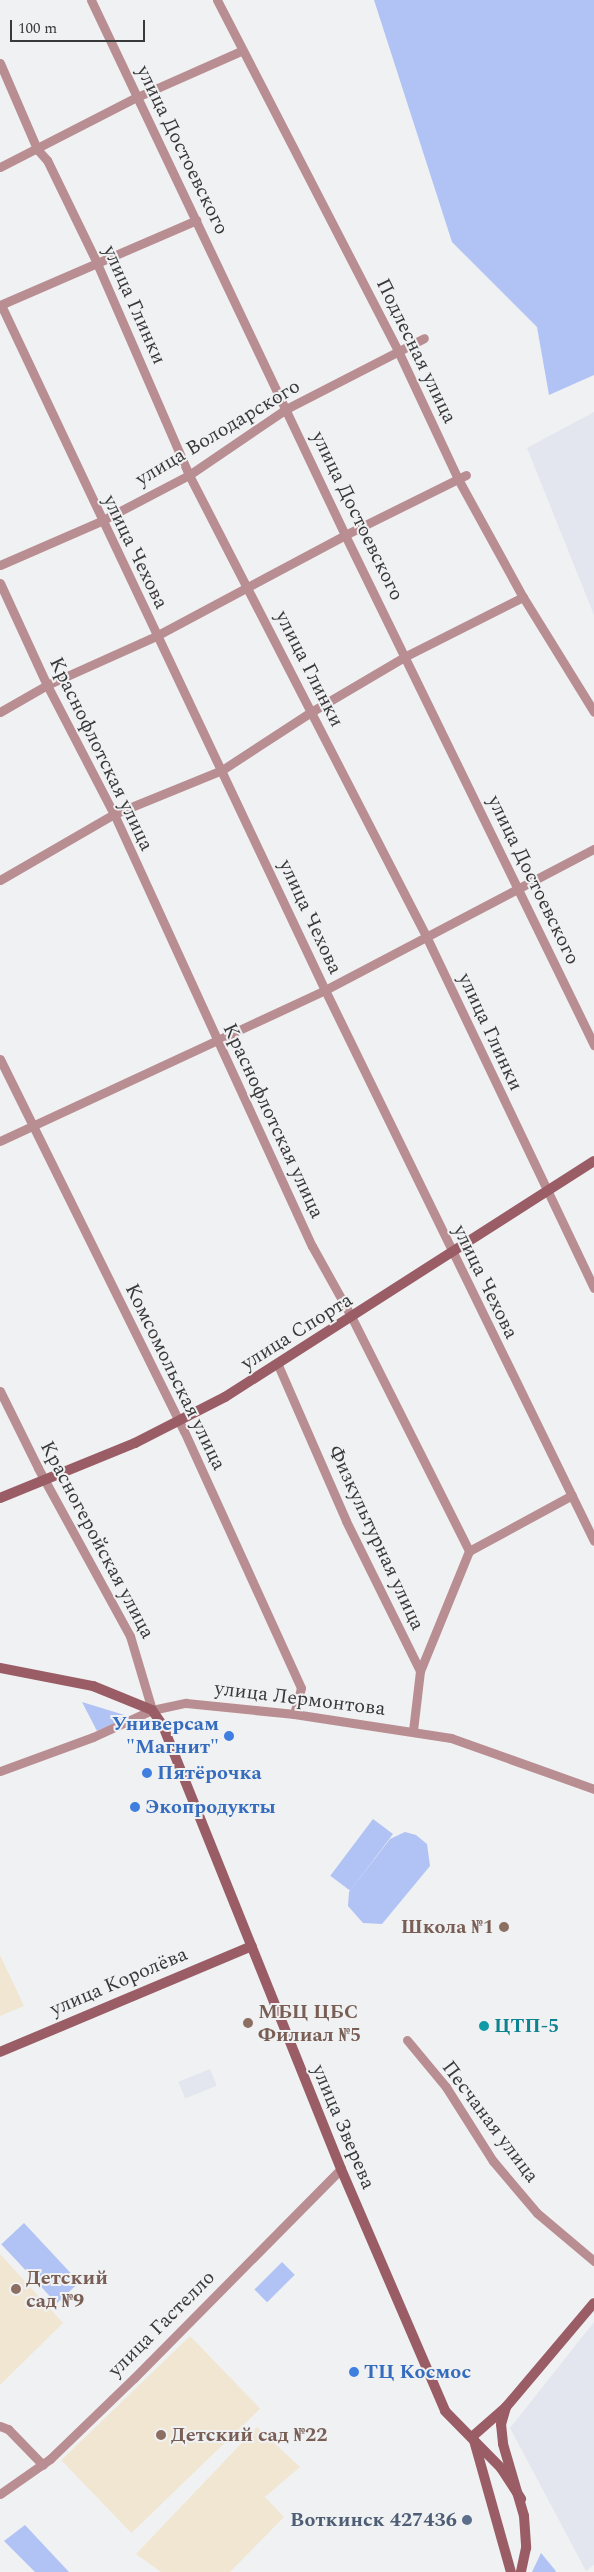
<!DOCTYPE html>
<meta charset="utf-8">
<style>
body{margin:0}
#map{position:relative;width:594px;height:2572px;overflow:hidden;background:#f0f1f3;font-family:Spectral,serif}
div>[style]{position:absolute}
.built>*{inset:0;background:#e3e6ef;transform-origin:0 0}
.education>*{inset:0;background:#f1e6d1;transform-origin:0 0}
.green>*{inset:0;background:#b0c3f4;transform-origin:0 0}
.street>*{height:9px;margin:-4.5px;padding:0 4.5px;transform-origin:4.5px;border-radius:4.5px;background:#b98e92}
.secondary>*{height:10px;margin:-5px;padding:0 5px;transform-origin:5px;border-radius:5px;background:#9a5d65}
.dots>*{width:14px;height:14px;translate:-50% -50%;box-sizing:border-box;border:2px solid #f0f1f3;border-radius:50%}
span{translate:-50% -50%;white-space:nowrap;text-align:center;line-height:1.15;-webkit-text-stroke:4px #f0f1f3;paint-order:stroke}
.street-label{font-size:20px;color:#39393a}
.shop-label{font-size:20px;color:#366cbe;font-weight:700}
.right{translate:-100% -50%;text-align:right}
.left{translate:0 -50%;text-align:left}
.education-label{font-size:20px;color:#785e54;font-weight:700}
.culture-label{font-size:20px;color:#0d838f;font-weight:700}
.service-label{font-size:20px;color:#4e5e75;font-weight:700}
.scale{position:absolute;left:10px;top:20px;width:135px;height:22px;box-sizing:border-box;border:2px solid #39393a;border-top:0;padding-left:6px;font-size:15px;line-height:18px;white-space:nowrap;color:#39393a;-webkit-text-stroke:4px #f0f1f3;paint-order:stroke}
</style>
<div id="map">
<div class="built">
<div style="clip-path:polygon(594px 412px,594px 615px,527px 448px)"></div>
<div style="left:210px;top:2069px;width:18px;height:34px;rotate:68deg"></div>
<div style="clip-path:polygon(594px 2322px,594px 2565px,586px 2571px,510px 2428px)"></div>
</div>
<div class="education">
<div style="clip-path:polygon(0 1955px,24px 2006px,0 2016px)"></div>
<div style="clip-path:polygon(0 2254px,63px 2323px,0 2385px)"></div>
<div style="left:190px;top:2336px;width:101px;height:179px;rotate:46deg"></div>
<div style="clip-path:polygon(257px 2427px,300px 2467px,265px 2497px,284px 2517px,230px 2572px,161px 2572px,136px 2554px)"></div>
</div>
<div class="green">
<div style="clip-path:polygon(374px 0,594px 0,594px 375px,549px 395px,537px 327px,452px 242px)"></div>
<div style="clip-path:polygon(82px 1702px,131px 1717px,97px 1731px)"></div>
<div style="left:373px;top:1819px;width:25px;height:71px;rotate:37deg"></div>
<div style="clip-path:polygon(405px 1832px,416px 1835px,427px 1844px,430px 1866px,382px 1924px,363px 1923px,348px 1906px,349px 1892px,390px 1839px)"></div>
<div style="left:24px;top:2223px;width:81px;height:31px;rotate:47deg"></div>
<div style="left:282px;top:2262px;width:18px;height:39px;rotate:45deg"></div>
<div style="clip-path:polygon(25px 2525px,69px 2572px,35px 2572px,4px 2541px)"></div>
<div style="clip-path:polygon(541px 2553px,555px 2570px,556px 2572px,532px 2572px)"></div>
</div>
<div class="street">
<div style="left:91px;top:0;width:592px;rotate:64.6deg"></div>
<div style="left:345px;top:535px;width:568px;rotate:63.98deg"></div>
<div style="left:217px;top:0;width:397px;rotate:62.7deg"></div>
<div style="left:399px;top:353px;width:139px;rotate:64.9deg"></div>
<div style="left:458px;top:479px;width:135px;rotate:61.2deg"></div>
<div style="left:523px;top:597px;width:135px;rotate:58.3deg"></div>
<div style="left:0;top:63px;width:94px;rotate:66.7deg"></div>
<div style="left:37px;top:149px;width:15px;rotate:48deg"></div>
<div style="left:47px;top:160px;width:112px;rotate:64.1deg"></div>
<div style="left:96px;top:261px;width:233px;rotate:66.5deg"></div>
<div style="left:189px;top:475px;width:518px;rotate:62.79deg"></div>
<div style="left:426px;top:936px;width:390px;rotate:64.5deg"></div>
<div style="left:0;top:167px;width:154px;rotate:-27.1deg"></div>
<div style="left:137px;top:97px;width:114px;rotate:-23.9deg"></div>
<div style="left:0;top:305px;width:214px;rotate:-23.4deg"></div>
<div style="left:1px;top:305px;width:758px;rotate:64.69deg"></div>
<div style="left:325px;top:990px;width:613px;rotate:63.98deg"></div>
<div style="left:0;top:565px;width:110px;rotate:-23.5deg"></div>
<div style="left:101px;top:521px;width:99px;rotate:-27.6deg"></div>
<div style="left:189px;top:475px;width:117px;rotate:-34.2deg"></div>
<div style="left:286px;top:409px;width:155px;rotate:-27.2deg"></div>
<div style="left:0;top:583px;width:112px;rotate:65.3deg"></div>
<div style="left:47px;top:685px;width:145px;rotate:62.6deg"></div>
<div style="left:114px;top:814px;width:475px;rotate:65.4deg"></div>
<div style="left:312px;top:1246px;width:82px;rotate:60.9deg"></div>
<div style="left:352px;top:1318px;width:261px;rotate:63.3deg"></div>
<div style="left:469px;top:1551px;width:130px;rotate:112.2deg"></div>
<div style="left:0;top:712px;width:54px;rotate:-29.9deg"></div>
<div style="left:47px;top:685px;width:120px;rotate:-24.2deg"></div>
<div style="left:156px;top:636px;width:214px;rotate:-28.1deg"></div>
<div style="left:345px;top:535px;width:135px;rotate:-26.4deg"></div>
<div style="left:0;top:880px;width:132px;rotate:-30.1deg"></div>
<div style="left:114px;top:814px;width:117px;rotate:-22.2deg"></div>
<div style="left:222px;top:770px;width:106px;rotate:-33.1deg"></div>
<div style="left:311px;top:712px;width:110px;rotate:-30.5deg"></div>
<div style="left:406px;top:656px;width:131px;rotate:-26.8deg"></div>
<div style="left:0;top:1059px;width:415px;rotate:63.7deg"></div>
<div style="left:184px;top:1431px;width:282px;rotate:65.5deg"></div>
<div style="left:301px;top:1688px;width:27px;rotate:105deg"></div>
<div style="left:0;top:1141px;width:358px;rotate:-24.9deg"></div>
<div style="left:325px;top:990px;width:304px;rotate:-27.7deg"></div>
<div style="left:278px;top:1365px;width:170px;rotate:66.4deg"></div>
<div style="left:346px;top:1521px;width:167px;rotate:63.7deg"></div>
<div style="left:420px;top:1671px;width:60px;rotate:96.7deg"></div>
<div style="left:0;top:1391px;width:86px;rotate:63.7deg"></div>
<div style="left:38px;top:1468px;width:192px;rotate:61.3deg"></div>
<div style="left:130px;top:1636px;width:77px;rotate:73.4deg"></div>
<div style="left:469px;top:1551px;width:117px;rotate:-28.5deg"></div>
<div style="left:0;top:1771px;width:99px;rotate:-20.1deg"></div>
<div style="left:93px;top:1737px;width:65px;rotate:-24.6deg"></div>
<div style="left:152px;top:1710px;width:35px;rotate:-12deg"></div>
<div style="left:186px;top:1703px;width:109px;rotate:5.8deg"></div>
<div style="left:294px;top:1714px;width:159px;rotate:8.7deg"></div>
<div style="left:451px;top:1738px;width:152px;rotate:19.6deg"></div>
<div style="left:407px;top:2040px;width:61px;rotate:50.3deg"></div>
<div style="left:446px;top:2087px;width:88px;rotate:57.6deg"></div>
<div style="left:493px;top:2161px;width:68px;rotate:49.8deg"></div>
<div style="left:537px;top:2213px;width:75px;rotate:40.1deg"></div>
<div style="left:0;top:2426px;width:9px;rotate:21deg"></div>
<div style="left:8px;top:2429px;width:50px;rotate:45.8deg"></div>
<div style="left:0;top:2494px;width:61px;rotate:-35deg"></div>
<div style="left:50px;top:2459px;width:117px;rotate:-44deg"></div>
<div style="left:134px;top:2378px;width:294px;rotate:-45.3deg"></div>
</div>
<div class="secondary">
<div style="left:0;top:1498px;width:146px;rotate:-22.2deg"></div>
<div style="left:135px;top:1443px;width:101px;rotate:-27.1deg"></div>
<div style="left:225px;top:1397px;width:438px;rotate:-32.6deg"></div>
<div style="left:0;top:1668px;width:95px;rotate:11deg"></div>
<div style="left:93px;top:1686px;width:64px;rotate:22.1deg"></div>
<div style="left:152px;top:1710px;width:19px;rotate:55deg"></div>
<div style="left:163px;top:1726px;width:477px;rotate:68.1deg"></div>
<div style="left:341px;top:2169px;width:263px;rotate:66.7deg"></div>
<div style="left:445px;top:2411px;width:80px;rotate:45.5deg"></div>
<div style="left:501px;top:2468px;width:37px;rotate:57deg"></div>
<div style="left:0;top:2052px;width:273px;rotate:-22.8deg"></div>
<div style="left:506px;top:2407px;width:18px;rotate:106deg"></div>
<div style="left:501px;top:2424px;width:20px;rotate:84deg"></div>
<div style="left:503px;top:2444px;width:75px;rotate:73.7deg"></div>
<div style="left:524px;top:2516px;width:32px;rotate:86deg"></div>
<div style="left:526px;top:2548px;width:25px;rotate:102deg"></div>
<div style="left:473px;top:2436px;width:44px;rotate:-41.3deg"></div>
<div style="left:506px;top:2407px;width:136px;rotate:-49.8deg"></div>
<div style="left:473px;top:2437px;width:140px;rotate:74.3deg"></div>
</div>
<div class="dots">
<div style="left:229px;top:1736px;background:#3f7fe0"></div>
<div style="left:147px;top:1773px;background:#3f7fe0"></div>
<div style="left:135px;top:1807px;background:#3f7fe0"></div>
<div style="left:504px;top:1927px;background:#8d6e63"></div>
<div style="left:248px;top:2023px;background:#8d6e63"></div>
<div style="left:484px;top:2026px;background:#0f9aa8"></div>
<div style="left:16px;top:2289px;background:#8d6e63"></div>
<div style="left:354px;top:2372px;background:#3f7fe0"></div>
<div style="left:161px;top:2435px;background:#8d6e63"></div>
<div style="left:467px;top:2520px;background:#5c6f8a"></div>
</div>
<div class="street-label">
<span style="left:182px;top:150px;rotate:64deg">улица Достоевского</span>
<span style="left:134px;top:305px;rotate:66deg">улица Глинки</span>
<span style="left:416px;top:351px;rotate:64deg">Подлесная улица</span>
<span style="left:218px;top:433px;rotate:-31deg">улица Володарского</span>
<span style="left:357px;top:516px;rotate:64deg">улица Достоевского</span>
<span style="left:135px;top:552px;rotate:64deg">улица Чехова</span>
<span style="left:309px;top:669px;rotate:63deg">улица Глинки</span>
<span style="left:101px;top:754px;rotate:64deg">Краснофлотская улица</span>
<span style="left:533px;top:880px;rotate:64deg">улица Достоевского</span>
<span style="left:310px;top:917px;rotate:65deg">улица Чехова</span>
<span style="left:490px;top:1032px;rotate:65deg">улица Глинки</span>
<span style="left:273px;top:1121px;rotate:65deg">Краснофлотская улица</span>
<span style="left:485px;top:1282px;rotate:64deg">улица Чехова</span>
<span style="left:297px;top:1332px;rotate:-32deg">улица Спорта</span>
<span style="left:175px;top:1377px;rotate:64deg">Комсомольская улица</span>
<span style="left:376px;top:1538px;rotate:65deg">Физкультурная улица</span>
<span style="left:97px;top:1540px;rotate:62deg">Красногеройская улица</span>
<span style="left:300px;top:1699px;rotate:7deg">улица Лермонтова</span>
<span style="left:119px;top:1982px;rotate:-23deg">улица Королёва</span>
<span style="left:490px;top:2122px;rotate:53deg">Песчаная улица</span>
<span style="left:343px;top:2127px;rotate:67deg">улица Зверева</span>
<span style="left:162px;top:2324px;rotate:-45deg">улица Гастелло</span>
</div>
<div class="shop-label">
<span class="right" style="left:219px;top:1736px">Универсам<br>"Магнит"</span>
<span class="left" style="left:157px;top:1773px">Пятёрочка</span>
<span class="left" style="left:145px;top:1807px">Экопродукты</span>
<span class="left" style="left:364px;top:2372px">ТЦ Космос</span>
</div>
<div class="education-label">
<span class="right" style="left:494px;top:1927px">Школа №1</span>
<span class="left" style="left:258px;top:2024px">МБЦ ЦБС<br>Филиал №5</span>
<span class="left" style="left:26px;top:2290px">Детский<br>сад №9</span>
<span class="left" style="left:171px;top:2435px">Детский сад №22</span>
</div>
<div class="culture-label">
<span class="left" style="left:494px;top:2026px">ЦТП-5</span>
</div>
<div class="service-label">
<span class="right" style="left:457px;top:2520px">Воткинск 427436</span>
</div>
<div class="scale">100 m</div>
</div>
